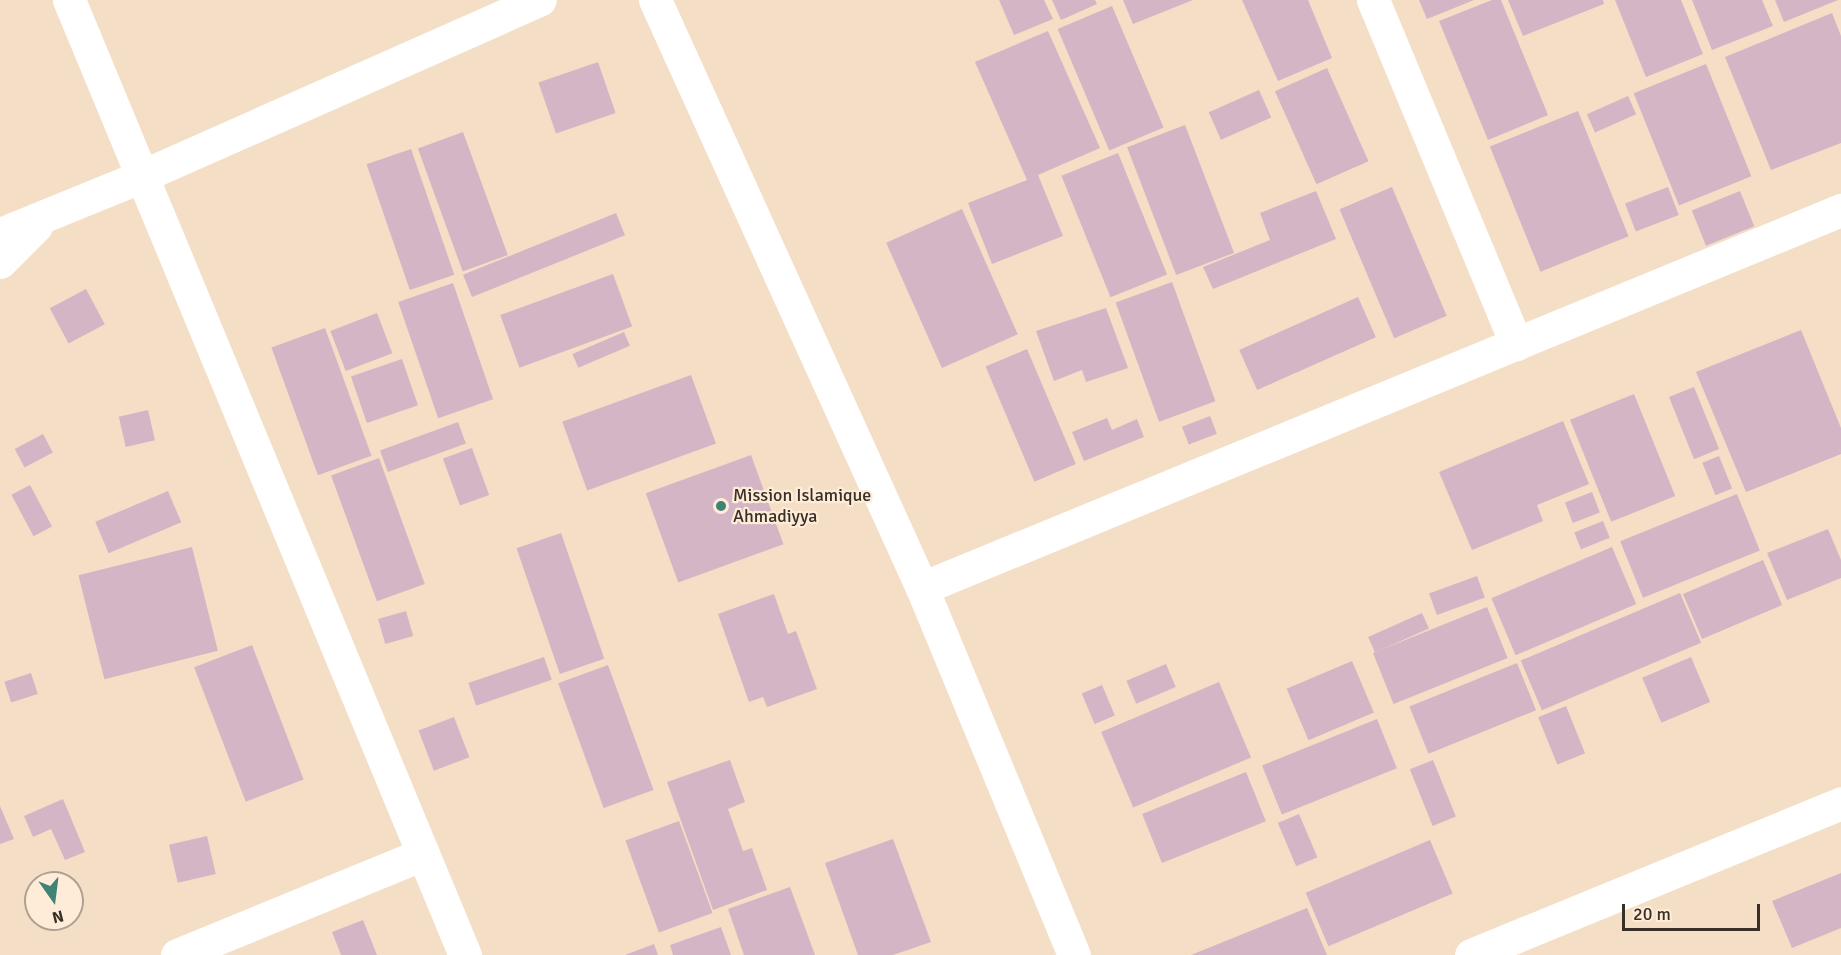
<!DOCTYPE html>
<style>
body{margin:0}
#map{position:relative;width:1841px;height:955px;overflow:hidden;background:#f4dec5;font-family:Signika,sans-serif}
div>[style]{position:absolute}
.building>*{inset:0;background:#d4b5c6;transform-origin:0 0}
.minor>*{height:33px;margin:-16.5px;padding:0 16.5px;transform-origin:16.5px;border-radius:16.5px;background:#fff}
.dots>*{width:16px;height:16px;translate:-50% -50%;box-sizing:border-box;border:3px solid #feecd8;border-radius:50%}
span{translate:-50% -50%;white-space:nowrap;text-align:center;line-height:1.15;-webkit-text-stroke:4.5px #feecd8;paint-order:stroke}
.poi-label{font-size:18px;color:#383026}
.left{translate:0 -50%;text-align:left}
.north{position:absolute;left:24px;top:871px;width:60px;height:60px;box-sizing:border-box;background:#feecd8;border:2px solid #afa191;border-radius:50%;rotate:166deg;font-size:16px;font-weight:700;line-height:24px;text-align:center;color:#383026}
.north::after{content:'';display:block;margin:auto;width:21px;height:27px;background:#3f8276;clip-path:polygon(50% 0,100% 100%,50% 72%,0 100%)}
.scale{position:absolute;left:1622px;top:904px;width:138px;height:27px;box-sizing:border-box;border:3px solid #383026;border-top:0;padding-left:8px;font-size:18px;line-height:21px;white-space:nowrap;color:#383026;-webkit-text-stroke:4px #feecd8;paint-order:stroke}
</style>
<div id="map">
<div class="building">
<div style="clip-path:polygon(999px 0,1044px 0,1053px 19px,1014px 35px)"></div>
<div style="clip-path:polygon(1052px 0,1095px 0,1097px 4px,1061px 20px)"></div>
<div style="clip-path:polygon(1123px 0,1193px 0,1133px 24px)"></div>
<div style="clip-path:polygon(1242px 0,1308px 0,1332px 58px,1278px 81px)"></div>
<div style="clip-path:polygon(1419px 0,1474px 0,1427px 19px)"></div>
<div style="clip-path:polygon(1492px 0,1501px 0,1548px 115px,1488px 140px,1439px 21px)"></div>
<div style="clip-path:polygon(1508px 0,1603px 0,1604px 4px,1523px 36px)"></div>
<div style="clip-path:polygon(1615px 0,1681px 0,1703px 54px,1646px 77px)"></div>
<div style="clip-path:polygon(1692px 0,1762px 0,1773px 26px,1712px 50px)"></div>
<div style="clip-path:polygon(1775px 0,1838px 0,1784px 22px)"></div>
<div style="left:1112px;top:6px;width:132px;height:59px;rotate:67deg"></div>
<div style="clip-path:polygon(1832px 13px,1841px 36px,1841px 143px,1771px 170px,1725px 57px)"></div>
<div style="clip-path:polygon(1048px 31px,1100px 148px,1038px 175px,1063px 236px,992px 264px,968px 203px,1027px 180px,975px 62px)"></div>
<div style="left:598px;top:62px;width:54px;height:63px;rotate:71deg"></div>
<div style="left:1706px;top:64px;width:121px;height:78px;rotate:68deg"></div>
<div style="left:1327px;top:68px;width:102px;height:57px;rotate:66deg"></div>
<div style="left:1259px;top:90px;width:30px;height:55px;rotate:66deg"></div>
<div style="left:1628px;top:96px;width:20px;height:45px;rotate:66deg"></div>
<div style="left:1578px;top:111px;width:135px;height:95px;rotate:68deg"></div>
<div style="left:1185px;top:125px;width:137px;height:62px;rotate:69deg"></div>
<div style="left:463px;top:132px;width:131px;height:48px;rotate:70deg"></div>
<div style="left:411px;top:149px;width:133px;height:47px;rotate:71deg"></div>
<div style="left:1118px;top:153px;width:131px;height:61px;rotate:68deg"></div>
<div style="left:1392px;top:187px;width:140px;height:57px;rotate:67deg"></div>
<div style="left:1668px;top:187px;width:30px;height:46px;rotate:69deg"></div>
<div style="clip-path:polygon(1316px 191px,1336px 239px,1213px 289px,1203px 267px,1270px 240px,1260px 213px)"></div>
<div style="left:1740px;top:191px;width:38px;height:52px;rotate:68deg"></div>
<div style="left:962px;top:209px;width:137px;height:83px;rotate:66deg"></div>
<div style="left:616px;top:213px;width:24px;height:165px;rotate:68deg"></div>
<div style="left:613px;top:274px;width:56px;height:120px;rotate:70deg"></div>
<div style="left:1172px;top:282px;width:127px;height:60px;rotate:70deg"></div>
<div style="left:453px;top:283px;width:123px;height:58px;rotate:71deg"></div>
<div style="left:86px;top:289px;width:40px;height:41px;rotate:62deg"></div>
<div style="left:1358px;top:297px;width:44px;height:130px;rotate:66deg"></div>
<div style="clip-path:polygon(1106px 308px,1128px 368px,1086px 382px,1082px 370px,1054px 381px,1036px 331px)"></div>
<div style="left:377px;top:313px;width:43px;height:50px;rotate:69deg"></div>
<div style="left:325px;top:328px;width:136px;height:57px;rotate:70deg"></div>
<div style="clip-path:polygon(1801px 330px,1841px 428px,1841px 454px,1746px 492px,1696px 372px)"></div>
<div style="left:624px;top:332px;width:15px;height:56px;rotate:67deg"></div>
<div style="left:1027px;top:349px;width:125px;height:45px;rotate:67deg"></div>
<div style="left:402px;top:359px;width:49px;height:54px;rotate:71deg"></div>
<div style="left:691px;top:375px;width:73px;height:137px;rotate:70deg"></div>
<div style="left:1694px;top:387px;width:67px;height:27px;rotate:68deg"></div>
<div style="left:1634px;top:394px;width:110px;height:69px;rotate:68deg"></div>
<div style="left:148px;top:410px;width:31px;height:30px;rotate:77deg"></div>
<div style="left:1210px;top:416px;width:19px;height:30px;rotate:69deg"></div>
<div style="clip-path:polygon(1107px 418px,1112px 430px,1137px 419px,1144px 437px,1084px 461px,1072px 432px)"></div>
<div style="clip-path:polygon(1563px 421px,1589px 484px,1537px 505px,1543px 521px,1472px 550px,1439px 472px)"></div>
<div style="left:458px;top:422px;width:23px;height:83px;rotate:70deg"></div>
<div style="left:43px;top:434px;width:21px;height:32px;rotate:62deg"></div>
<div style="left:472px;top:448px;width:50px;height:31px;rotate:70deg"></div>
<div style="left:751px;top:455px;width:95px;height:112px;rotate:70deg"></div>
<div style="left:1719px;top:456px;width:35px;height:18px;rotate:68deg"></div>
<div style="left:379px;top:458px;width:134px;height:51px;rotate:70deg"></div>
<div style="left:30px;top:485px;width:47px;height:21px;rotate:62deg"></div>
<div style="left:168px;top:491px;width:34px;height:79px;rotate:67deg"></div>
<div style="left:1592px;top:492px;width:22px;height:29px;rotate:69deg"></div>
<div style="left:1737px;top:494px;width:61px;height:126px;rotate:68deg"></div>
<div style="left:1603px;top:521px;width:18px;height:31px;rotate:68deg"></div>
<div style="clip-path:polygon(1828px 529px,1841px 560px,1841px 578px,1787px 600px,1767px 553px)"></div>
<div style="left:561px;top:533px;width:133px;height:47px;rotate:71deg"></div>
<div style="left:192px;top:547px;width:107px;height:117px;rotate:76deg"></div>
<div style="left:1612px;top:547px;width:62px;height:131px;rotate:67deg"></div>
<div style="left:1763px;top:560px;width:49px;height:87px;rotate:67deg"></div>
<div style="left:1477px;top:576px;width:23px;height:51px;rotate:70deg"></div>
<div style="left:1680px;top:593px;width:54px;height:173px;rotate:67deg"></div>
<div style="clip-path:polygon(774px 594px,788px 634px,796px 631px,817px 689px,767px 707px,763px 697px,749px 702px,718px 614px)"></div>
<div style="left:1487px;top:607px;width:55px;height:123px;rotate:68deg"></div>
<div style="left:406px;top:611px;width:26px;height:29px;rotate:74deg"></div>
<div style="left:1422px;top:613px;width:17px;height:59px;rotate:66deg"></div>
<div style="left:252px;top:645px;width:144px;height:62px;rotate:69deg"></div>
<div style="left:544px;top:657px;width:24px;height:80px;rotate:71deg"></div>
<div style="left:1691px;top:657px;width:49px;height:53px;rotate:67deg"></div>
<div style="left:1352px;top:661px;width:56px;height:71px;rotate:67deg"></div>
<div style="left:1517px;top:663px;width:51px;height:116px;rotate:68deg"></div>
<div style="left:1166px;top:664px;width:25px;height:43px;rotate:67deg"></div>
<div style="left:608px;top:665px;width:133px;height:53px;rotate:70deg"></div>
<div style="left:31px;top:673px;width:22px;height:28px;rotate:72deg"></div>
<div style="left:1219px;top:682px;width:82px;height:128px;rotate:67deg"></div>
<div style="left:1102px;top:685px;width:33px;height:22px;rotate:67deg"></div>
<div style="left:1566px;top:706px;width:51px;height:30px;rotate:68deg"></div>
<div style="left:454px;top:717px;width:43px;height:38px;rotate:69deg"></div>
<div style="left:1377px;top:719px;width:53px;height:124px;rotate:68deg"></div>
<div style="clip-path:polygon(730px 760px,745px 802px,728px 809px,743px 851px,752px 848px,767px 890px,713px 910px,667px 782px)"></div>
<div style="left:1433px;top:760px;width:61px;height:25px;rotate:68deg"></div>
<div style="left:1246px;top:772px;width:53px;height:112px;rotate:68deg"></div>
<div style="clip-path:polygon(63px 799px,85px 852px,65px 860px,51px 829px,33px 837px,24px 816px)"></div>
<div style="clip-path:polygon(0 806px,14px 839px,0 844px)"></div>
<div style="left:1299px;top:814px;width:47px;height:23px;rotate:67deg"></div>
<div style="left:679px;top:821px;width:98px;height:57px;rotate:70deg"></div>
<div style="left:207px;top:836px;width:39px;height:39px;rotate:77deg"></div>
<div style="clip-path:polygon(893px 839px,931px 942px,893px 955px,858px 955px,825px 863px)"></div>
<div style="left:1430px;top:840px;width:58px;height:135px;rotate:67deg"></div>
<div style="clip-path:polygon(1841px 873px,1841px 928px,1792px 948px,1772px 901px)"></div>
<div style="clip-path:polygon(790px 887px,815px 955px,744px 955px,728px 909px)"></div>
<div style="clip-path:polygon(1307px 908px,1327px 955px,1191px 955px)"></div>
<div style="clip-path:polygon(363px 920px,377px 955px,341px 955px,332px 932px)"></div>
<div style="clip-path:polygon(721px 927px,731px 955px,673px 955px,670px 945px)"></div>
<div style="clip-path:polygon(654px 944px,658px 955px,625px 955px)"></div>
</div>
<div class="minor">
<div style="left:69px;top:0;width:1034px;rotate:67.48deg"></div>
<div style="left:655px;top:0;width:646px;rotate:65.58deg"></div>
<div style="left:922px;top:588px;width:397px;rotate:67.5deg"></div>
<div style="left:1373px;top:0;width:373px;rotate:67.4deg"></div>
<div style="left:0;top:234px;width:153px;rotate:-22.2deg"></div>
<div style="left:142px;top:176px;width:435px;rotate:-23.9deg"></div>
<div style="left:0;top:262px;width:51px;rotate:-45deg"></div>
<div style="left:922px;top:588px;width:994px;rotate:-22.36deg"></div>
<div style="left:177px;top:955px;width:266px;rotate:-22.3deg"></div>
<div style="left:1471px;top:955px;width:400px;rotate:-22.3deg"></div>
</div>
<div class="dots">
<div style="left:721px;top:506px;background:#3f8276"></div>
</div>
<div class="poi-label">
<span class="left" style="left:733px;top:506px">Mission Islamique<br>Ahmadiyya</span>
</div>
<div class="north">N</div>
<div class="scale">20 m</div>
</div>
